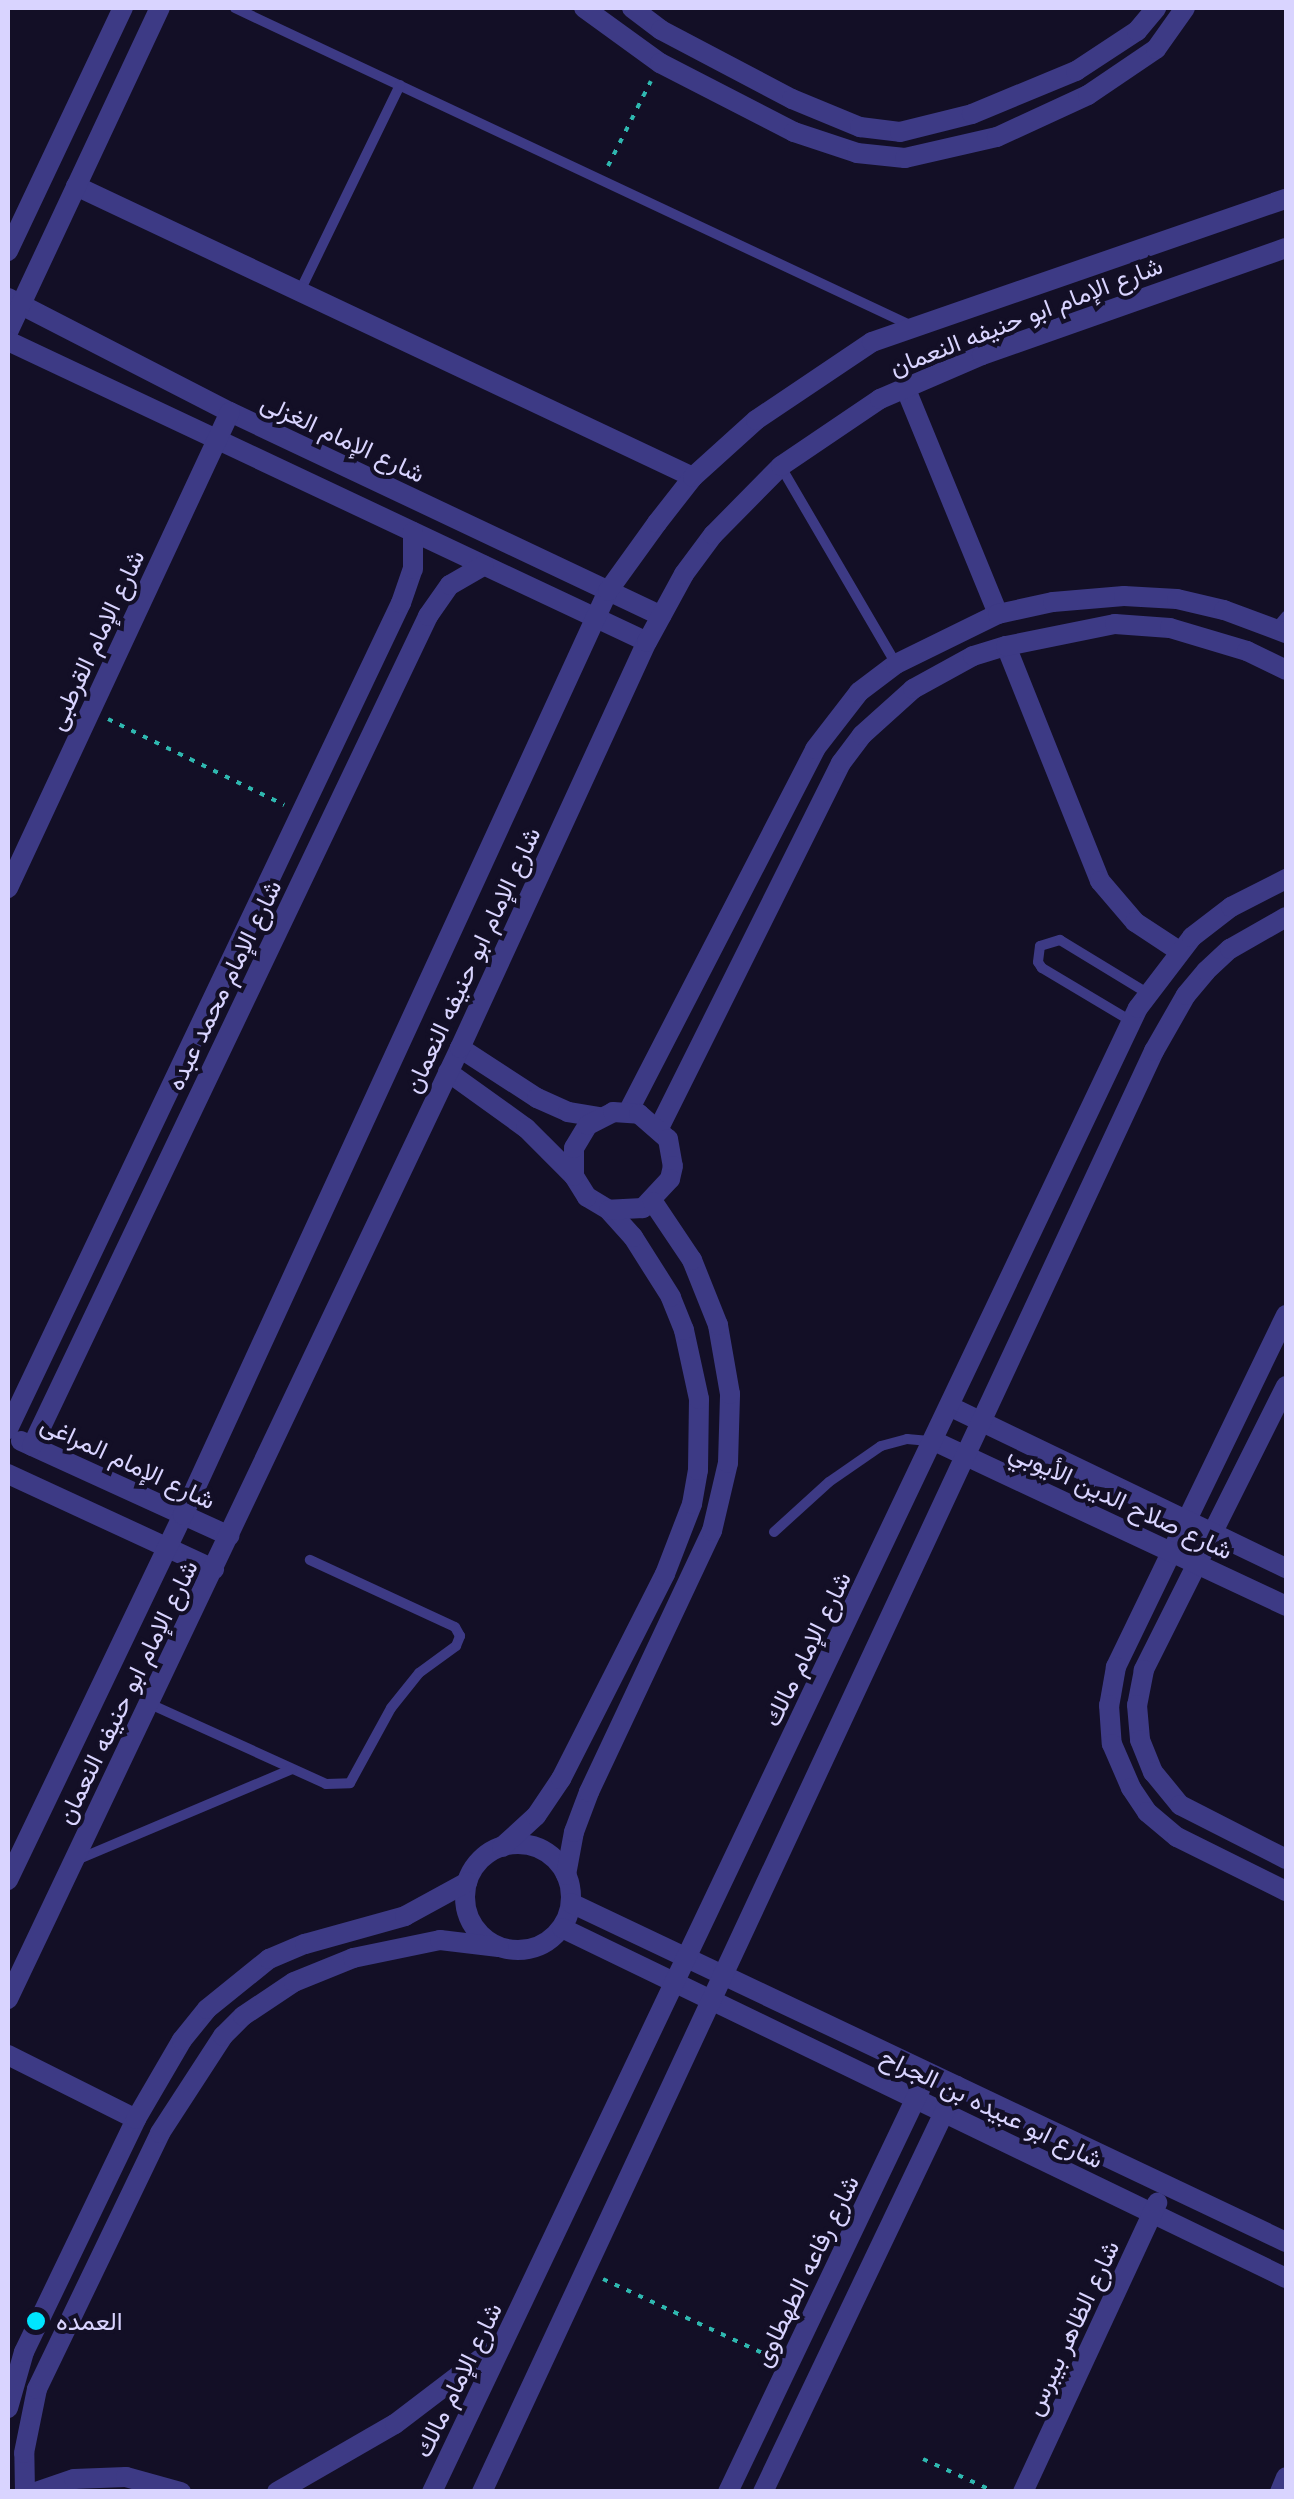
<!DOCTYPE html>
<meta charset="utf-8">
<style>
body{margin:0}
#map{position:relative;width:1294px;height:2499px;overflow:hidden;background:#130f26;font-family:Quicksand,Vazirmatn,sans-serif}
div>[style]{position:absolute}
.path>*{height:4px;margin-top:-2px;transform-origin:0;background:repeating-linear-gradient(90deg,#2fb8b0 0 5px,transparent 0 13px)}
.service>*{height:10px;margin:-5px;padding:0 5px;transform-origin:5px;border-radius:5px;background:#3d3a85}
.minor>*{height:20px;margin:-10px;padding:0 10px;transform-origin:10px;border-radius:10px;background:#3d3a85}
.minor>.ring{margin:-10px;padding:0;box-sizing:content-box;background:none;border:20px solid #3d3a85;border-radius:50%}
.dots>*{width:28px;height:28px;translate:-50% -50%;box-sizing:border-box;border:5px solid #130f26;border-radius:50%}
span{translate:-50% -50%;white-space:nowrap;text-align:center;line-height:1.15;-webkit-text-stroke:8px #130f26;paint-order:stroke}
.street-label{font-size:25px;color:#d9d4ff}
.poi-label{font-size:25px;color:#d9d4ff}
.left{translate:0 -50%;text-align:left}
.frame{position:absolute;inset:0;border:10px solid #d9d4ff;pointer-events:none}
</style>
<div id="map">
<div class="path">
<div style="left:608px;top:166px;width:95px;rotate:-63.2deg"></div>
<div style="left:108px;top:719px;width:196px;rotate:26deg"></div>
<div style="left:603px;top:2279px;width:185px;rotate:24.9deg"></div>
<div style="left:923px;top:2459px;width:79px;rotate:24.6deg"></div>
</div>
<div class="service">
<div style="left:235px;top:8px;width:748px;rotate:25.16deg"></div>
<div style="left:300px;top:291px;width:229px;rotate:-64.1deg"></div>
<div style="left:781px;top:467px;width:228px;rotate:59.7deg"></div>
<div style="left:1276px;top:628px;width:16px;rotate:-50deg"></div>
<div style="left:1131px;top:1021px;width:104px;rotate:-149.2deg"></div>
<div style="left:1042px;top:968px;width:7px;rotate:-124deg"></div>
<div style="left:1038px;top:962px;width:16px;rotate:-83deg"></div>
<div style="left:1040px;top:946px;width:21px;rotate:-17deg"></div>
<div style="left:1060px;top:940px;width:102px;rotate:31.3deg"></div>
<div style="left:774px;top:1532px;width:74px;rotate:-42.3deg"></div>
<div style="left:829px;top:1482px;width:63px;rotate:-34.7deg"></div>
<div style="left:881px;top:1446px;width:27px;rotate:-15deg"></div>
<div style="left:907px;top:1439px;width:25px;rotate:5deg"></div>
<div style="left:150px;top:1704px;width:193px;rotate:24.4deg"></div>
<div style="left:326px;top:1784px;width:24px;rotate:-2deg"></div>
<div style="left:350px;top:1783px;width:85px;rotate:-61.3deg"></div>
<div style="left:391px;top:1708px;width:45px;rotate:-51.3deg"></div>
<div style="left:419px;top:1673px;width:46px;rotate:-36.1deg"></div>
<div style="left:456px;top:1646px;width:11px;rotate:-68deg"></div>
<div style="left:460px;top:1636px;width:10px;rotate:-119deg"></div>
<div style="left:455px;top:1627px;width:160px;rotate:-155.2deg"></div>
<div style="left:79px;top:1859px;width:231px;rotate:-22.9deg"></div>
</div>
<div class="minor">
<div style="left:584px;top:8px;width:94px;rotate:35.9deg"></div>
<div style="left:660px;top:63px;width:151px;rotate:27.2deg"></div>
<div style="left:794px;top:132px;width:66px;rotate:18.4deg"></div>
<div style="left:857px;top:153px;width:48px;rotate:5.9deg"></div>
<div style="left:905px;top:158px;width:94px;rotate:-12.9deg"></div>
<div style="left:997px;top:137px;width:100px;rotate:-24.8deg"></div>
<div style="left:1088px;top:95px;width:82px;rotate:-34.1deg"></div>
<div style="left:1156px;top:49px;width:50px;rotate:-54.7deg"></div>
<div style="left:632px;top:8px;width:36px;rotate:37deg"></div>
<div style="left:661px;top:30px;width:148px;rotate:27.8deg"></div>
<div style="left:792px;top:99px;width:74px;rotate:22.4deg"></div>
<div style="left:860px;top:127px;width:40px;rotate:7.1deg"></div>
<div style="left:900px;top:132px;width:74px;rotate:-14deg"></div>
<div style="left:972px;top:114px;width:113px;rotate:-22.5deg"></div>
<div style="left:1076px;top:71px;width:73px;rotate:-33.3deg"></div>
<div style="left:1137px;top:31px;width:30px;rotate:-50deg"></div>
<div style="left:76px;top:186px;width:682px;rotate:25.25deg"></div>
<div style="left:8px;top:251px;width:269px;rotate:-64.7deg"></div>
<div style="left:8px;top:298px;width:250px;rotate:27.2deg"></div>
<div style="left:230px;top:412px;width:477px;rotate:25.3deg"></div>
<div style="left:8px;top:332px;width:358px;rotate:-64.9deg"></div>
<div style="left:8px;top:341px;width:706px;rotate:25.22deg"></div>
<div style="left:905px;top:387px;width:245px;rotate:67.7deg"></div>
<div style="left:1006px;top:646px;width:253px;rotate:68.2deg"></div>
<div style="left:1100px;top:881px;width:54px;rotate:49.5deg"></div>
<div style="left:1135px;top:922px;width:53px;rotate:33.4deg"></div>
<div style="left:8px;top:888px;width:525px;rotate:-65deg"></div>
<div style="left:460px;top:1048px;width:92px;rotate:33deg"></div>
<div style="left:537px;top:1098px;width:34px;rotate:24deg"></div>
<div style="left:568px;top:1112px;width:32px;rotate:9deg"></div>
<div style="left:448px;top:1072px;width:96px;rotate:35.7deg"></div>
<div style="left:526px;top:1128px;width:68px;rotate:45deg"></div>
<div style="left:628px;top:1112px;width:408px;rotate:-62.7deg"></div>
<div style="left:815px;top:749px;width:72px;rotate:-52.3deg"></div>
<div style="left:859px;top:692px;width:46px;rotate:-37.1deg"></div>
<div style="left:896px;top:664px;width:114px;rotate:-26.1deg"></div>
<div style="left:998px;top:614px;width:56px;rotate:-12.3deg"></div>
<div style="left:1053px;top:602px;width:71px;rotate:-4.8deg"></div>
<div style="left:1124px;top:596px;width:53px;rotate:3.2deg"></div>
<div style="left:1177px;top:599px;width:48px;rotate:13.2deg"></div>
<div style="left:1224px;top:610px;width:66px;rotate:20.4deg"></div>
<div style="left:659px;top:1128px;width:408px;rotate:-63.5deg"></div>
<div style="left:841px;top:763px;width:35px;rotate:-53deg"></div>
<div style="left:862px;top:735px;width:69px;rotate:-42deg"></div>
<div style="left:913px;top:689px;width:68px;rotate:-28.8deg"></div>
<div style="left:973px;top:656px;width:34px;rotate:-17deg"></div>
<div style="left:1006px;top:646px;width:111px;rotate:-11.4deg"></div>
<div style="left:1115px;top:624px;width:55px;rotate:4.2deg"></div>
<div style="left:1170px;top:628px;width:80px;rotate:16.6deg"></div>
<div style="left:1247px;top:651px;width:43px;rotate:26deg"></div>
<div style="left:1286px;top:1315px;width:391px;rotate:115.8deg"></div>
<div style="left:1116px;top:1667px;width:39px;rotate:100deg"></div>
<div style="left:1109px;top:1705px;width:39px;rotate:86deg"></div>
<div style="left:1112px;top:1744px;width:48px;rotate:66.6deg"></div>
<div style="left:1131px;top:1788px;width:29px;rotate:56deg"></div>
<div style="left:1147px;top:1812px;width:39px;rotate:40deg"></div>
<div style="left:1177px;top:1837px;width:122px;rotate:26.4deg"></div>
<div style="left:1286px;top:1386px;width:318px;rotate:116.6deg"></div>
<div style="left:1144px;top:1670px;width:36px;rotate:101deg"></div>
<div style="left:1137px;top:1705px;width:35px;rotate:85deg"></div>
<div style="left:1140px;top:1740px;width:35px;rotate:68deg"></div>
<div style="left:1153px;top:1772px;width:43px;rotate:50.7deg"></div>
<div style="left:1180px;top:1805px;width:119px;rotate:27deg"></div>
<div style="left:951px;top:1407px;width:372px;rotate:25.7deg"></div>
<div style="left:8px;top:1429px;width:915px;rotate:-64.56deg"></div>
<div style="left:401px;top:603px;width:36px;rotate:-71deg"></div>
<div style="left:413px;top:569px;width:37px;rotate:-90deg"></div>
<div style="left:21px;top:1441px;width:229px;rotate:24.5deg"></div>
<div style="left:934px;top:1441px;width:389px;rotate:25.1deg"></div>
<div style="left:32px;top:1446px;width:920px;rotate:-64.49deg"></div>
<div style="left:428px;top:616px;width:38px;rotate:-55deg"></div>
<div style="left:450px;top:585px;width:39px;rotate:-30deg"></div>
<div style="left:8px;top:1474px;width:227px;rotate:24.8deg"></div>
<div class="ring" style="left:465px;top:1844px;width:86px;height:86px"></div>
<div style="left:502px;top:1847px;width:46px;rotate:-42.4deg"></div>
<div style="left:536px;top:1816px;width:45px;rotate:-56deg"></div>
<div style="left:561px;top:1779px;width:230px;rotate:-63.1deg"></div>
<div style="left:665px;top:1574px;width:75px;rotate:-68.9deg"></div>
<div style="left:692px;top:1504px;width:35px;rotate:-80deg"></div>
<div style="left:698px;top:1470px;width:71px;rotate:-89.2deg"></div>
<div style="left:699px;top:1399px;width:71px;rotate:-102.3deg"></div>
<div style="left:684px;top:1330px;width:35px;rotate:-112deg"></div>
<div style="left:671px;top:1297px;width:71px;rotate:-122.3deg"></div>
<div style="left:633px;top:1237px;width:36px;rotate:-132deg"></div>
<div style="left:609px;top:1210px;width:26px;rotate:-149deg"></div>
<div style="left:587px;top:1197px;width:25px;rotate:-122deg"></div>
<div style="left:574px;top:1176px;width:28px;rotate:-90deg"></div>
<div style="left:574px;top:1148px;width:27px;rotate:-59deg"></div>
<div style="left:588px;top:1125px;width:28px;rotate:-27deg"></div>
<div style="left:613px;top:1112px;width:26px;rotate:4deg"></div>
<div style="left:639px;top:1114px;width:38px;rotate:41deg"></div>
<div style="left:668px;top:1139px;width:27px;rotate:80deg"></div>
<div style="left:673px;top:1166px;width:13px;rotate:103deg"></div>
<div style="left:670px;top:1179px;width:40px;rotate:133deg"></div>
<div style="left:643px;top:1208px;width:34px;rotate:177deg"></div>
<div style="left:566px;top:1875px;width:44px;rotate:-79.5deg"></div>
<div style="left:574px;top:1832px;width:43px;rotate:-69.4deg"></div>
<div style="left:589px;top:1792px;width:289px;rotate:-64.8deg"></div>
<div style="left:712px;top:1531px;width:70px;rotate:-76.8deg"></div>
<div style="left:728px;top:1463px;width:69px;rotate:-88.3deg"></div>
<div style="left:730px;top:1394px;width:70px;rotate:-99.9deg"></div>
<div style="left:718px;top:1325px;width:70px;rotate:-111.8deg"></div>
<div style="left:692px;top:1260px;width:70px;rotate:-123.9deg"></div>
<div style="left:8px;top:1880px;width:405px;rotate:-64.4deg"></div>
<div style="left:183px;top:1515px;width:1017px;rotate:-65.3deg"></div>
<div style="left:608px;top:591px;width:84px;rotate:-54.2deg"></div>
<div style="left:657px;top:523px;width:58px;rotate:-52deg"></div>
<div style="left:693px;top:477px;width:85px;rotate:-42.1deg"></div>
<div style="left:756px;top:420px;width:140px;rotate:-33.9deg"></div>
<div style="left:872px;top:342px;width:438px;rotate:-19.1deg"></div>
<div style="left:571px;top:1903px;width:791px;rotate:25.37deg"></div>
<div style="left:562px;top:1928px;width:804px;rotate:25.8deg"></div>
<div style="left:8px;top:1999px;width:1053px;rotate:-64.58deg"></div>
<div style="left:460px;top:1048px;width:447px;rotate:-65.3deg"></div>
<div style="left:647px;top:642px;width:77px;rotate:-61.4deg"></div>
<div style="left:684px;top:574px;width:49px;rotate:-53.4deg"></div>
<div style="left:713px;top:535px;width:97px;rotate:-45.4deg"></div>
<div style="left:781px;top:466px;width:120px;rotate:-34.1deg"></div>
<div style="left:880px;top:399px;width:111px;rotate:-23.3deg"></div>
<div style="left:982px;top:355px;width:322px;rotate:-19.4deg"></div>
<div style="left:8px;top:2055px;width:143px;rotate:26.6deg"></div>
<div style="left:8px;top:2408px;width:58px;rotate:-74.1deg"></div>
<div style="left:24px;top:2352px;width:259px;rotate:-64.3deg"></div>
<div style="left:136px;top:2119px;width:91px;rotate:-59.8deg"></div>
<div style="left:182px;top:2040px;width:40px;rotate:-51deg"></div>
<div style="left:207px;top:2009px;width:80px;rotate:-38.9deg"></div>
<div style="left:269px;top:1959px;width:39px;rotate:-23deg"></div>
<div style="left:305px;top:1944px;width:104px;rotate:-15.6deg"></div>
<div style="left:405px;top:1916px;width:71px;rotate:-28.7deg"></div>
<div style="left:25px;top:2492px;width:39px;rotate:-91deg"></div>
<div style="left:24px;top:2453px;width:65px;rotate:-78.5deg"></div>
<div style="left:37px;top:2389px;width:284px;rotate:-64.3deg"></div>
<div style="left:160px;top:2133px;width:116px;rotate:-57deg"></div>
<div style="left:223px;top:2036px;width:28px;rotate:-45deg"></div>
<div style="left:243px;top:2016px;width:61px;rotate:-33.7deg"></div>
<div style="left:294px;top:1982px;width:64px;rotate:-22.1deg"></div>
<div style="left:353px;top:1958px;width:89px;rotate:-11.7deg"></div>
<div style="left:440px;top:1940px;width:59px;rotate:6.8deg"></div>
<div style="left:36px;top:2492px;width:40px;rotate:-18.9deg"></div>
<div style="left:74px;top:2479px;width:52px;rotate:-2.2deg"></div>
<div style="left:126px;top:2477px;width:57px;rotate:15.3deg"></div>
<div style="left:277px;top:2492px;width:136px;rotate:-30deg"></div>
<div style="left:395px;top:2424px;width:132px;rotate:-37.3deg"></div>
<div style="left:432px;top:2492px;width:1643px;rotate:-64.56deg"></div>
<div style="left:1138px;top:1008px;width:89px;rotate:-52.7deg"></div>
<div style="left:1192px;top:937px;width:49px;rotate:-37.6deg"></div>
<div style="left:1231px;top:907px;width:62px;rotate:-27deg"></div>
<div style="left:482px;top:2492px;width:1590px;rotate:-65deg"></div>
<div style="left:1154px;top:1051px;width:64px;rotate:-60.3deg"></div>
<div style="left:1186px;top:995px;width:31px;rotate:-50deg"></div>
<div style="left:1206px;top:971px;width:33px;rotate:-43deg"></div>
<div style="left:1230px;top:949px;width:64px;rotate:-29.7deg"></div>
<div style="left:728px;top:2492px;width:448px;rotate:-64.5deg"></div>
<div style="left:763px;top:2492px;width:450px;rotate:-64.5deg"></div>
<div style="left:1023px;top:2492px;width:319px;rotate:-65.1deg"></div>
<div style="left:1280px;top:2492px;width:16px;rotate:-68deg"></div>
</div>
<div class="dots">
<div style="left:36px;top:2321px;background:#00e5ff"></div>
</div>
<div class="street-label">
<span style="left:1026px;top:316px;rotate:-21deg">شارع الإمام ابو حنيفه النعمان</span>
<span style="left:343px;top:438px;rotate:25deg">شارع الإمام الغزلى</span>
<span style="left:96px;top:640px;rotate:-65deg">شارع الإمام القرطبى</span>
<span style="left:472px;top:960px;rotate:-65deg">شارع الإمام ابو حنيفه النعمان</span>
<span style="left:224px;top:985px;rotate:-64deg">شارع الإمام محمد عبده</span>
<span style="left:128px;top:1462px;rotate:25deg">شارع الإمام المراغى</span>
<span style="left:1121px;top:1501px;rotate:25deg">شارع صلاح الدين الأيوبي</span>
<span style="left:807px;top:1649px;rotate:-64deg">شارع الإمام مالك</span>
<span style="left:127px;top:1692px;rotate:-64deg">شارع الإمام ابو حنيفه النعمان</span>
<span style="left:992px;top:2108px;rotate:26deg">شارع ابو عبيده بن الجراح</span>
<span style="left:806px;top:2271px;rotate:-64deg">شارع رفاعه الطهطاوى</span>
<span style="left:1072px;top:2328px;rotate:-65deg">شارع الظاهر بيبرس</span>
<span style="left:458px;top:2380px;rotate:-64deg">شارع الإمام مالك</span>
</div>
<div class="poi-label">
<span class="left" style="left:56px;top:2321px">العمده</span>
</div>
<div class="frame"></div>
</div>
